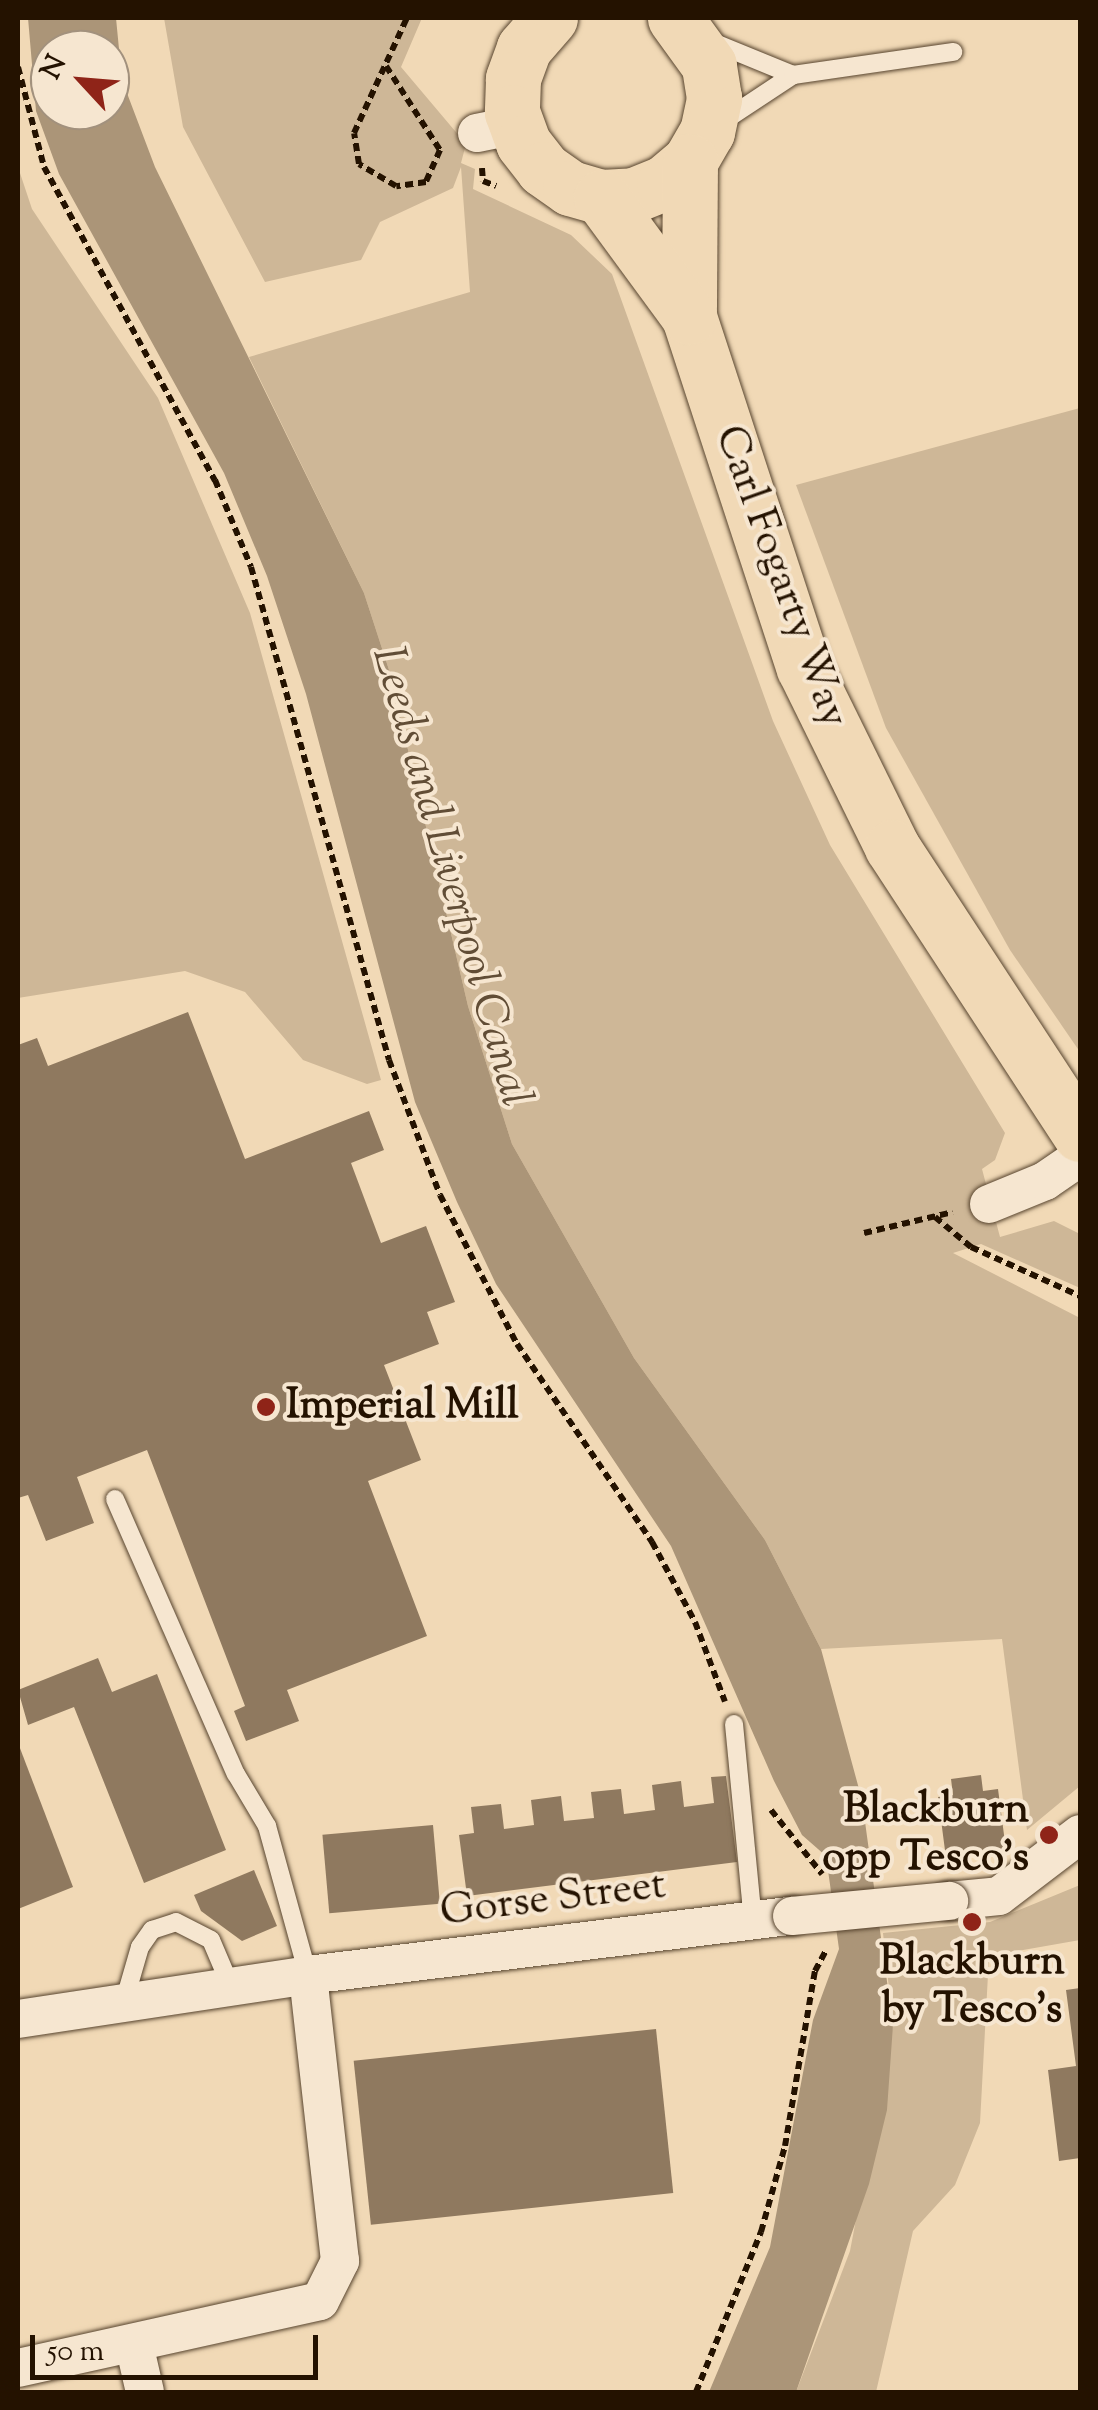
<!DOCTYPE html>
<style>
body{margin:0}
#map{position:relative;width:1098px;height:2410px;overflow:hidden;background:#f1d9b6;font-family:"Sorts Mill Goudy",serif}
div>[style]{position:absolute}
.green>*{inset:0;background:#ceb797}
.water>*{inset:0;background:#ab9578}
.building>*{inset:0;background:#8f795f;transform-origin:0 0}
.path>*{height:6px;margin-top:-3px;transform-origin:0;background:repeating-linear-gradient(90deg,#241200 0 8px,transparent 0 13px)}
.roads{filter:drop-shadow(0 0 2px #57442e) drop-shadow(0 0 2px #57442e)}
.service>*{height:18px;margin:-9px;padding:0 9px;transform-origin:9px;border-radius:9px;background:#f6e6d0}
.minor>*{height:38px;margin:-19px;padding:0 19px;transform-origin:19px;border-radius:19px;background:#f6e6d0}
.trunk>*{height:55px;margin:-27.5px;padding:0 27.5px;transform-origin:27.5px;border-radius:27.5px;background:#f1d9b6}
.bridges{filter:drop-shadow(0 0 2px #57442e) drop-shadow(0 0 2px #57442e)}
.minor-bridge>*{height:38px;margin:-19px;padding:0 19px;transform-origin:19px;border-radius:19px;background:#f6e6d0}
.dots>*{width:28px;height:28px;translate:-50% -50%;box-sizing:border-box;border:5px solid #f6e6d0;border-radius:50%}
span{translate:-50% -50%;white-space:nowrap;text-align:center;line-height:1.15;-webkit-text-stroke:8px #f6e6d0;paint-order:stroke}
.street-label{font-size:42px;color:#241200}
.poi-label{font-size:42px;color:#241200;font-weight:700}
.left{translate:0 -50%;text-align:left}
.right{translate:-100% -50%;text-align:right}
.water-label{font-size:45px;color:#614d36;font-style:italic}
.frame{position:absolute;inset:0;border:20px solid #241200;pointer-events:none}
.north{position:absolute;left:30px;top:30px;width:100px;height:100px;box-sizing:border-box;background:#f6e6d0;border:2px solid #a2917d;border-radius:50%;rotate:296deg;font-size:28px;font-weight:700;line-height:40px;text-align:center;color:#241200}
.north::after{content:'';display:block;margin:auto;width:35px;height:45px;background:#8f2418;clip-path:polygon(50% 0,100% 100%,50% 72%,0 100%)}
.scale{position:absolute;left:30px;top:2335px;width:288px;height:45px;box-sizing:border-box;border:5px solid #241200;border-top:0;padding-left:12px;font-size:30px;line-height:35px;white-space:nowrap;color:#241200;-webkit-text-stroke:8px #f6e6d0;paint-order:stroke}
</style>
<div id="map">
<div class="green">
<div style="clip-path:polygon(164px 18px,422px 18px,401px 67px,466px 144px,461px 163px,475px 169px,473px 189px,571px 235px,612px 274px,773px 721px,830px 845px,1005px 1133px,995px 1160px,982px 1169px,1000px 1237px,1054px 1221px,1080px 1234px,1080px 1288px,981px 1244px,953px 1253px,1080px 1318px,1080px 1786px,1027px 1830px,1002px 1639px,821px 1649px,765px 1540px,634px 1358px,512px 1144px,468px 1006px,390px 673px,364px 593px,249px 357px,470px 292px,461px 167px,453px 188px,380px 222px,361px 260px,265px 282px,183px 127px)"></div>
<div style="clip-path:polygon(18px 167px,32px 209px,158px 398px,250px 613px,381px 1080px,367px 1084px,303px 1060px,245px 992px,185px 971px,18px 998px)"></div>
<div style="clip-path:polygon(1080px 408px,1080px 1052px,1010px 950px,886px 728px,796px 485px)"></div>
<div style="clip-path:polygon(1080px 1885px,1080px 1940px,989px 1956px,980px 2123px,955px 2185px,913px 2231px,876px 2392px,796px 2392px,850px 2251px,893px 2025px,883px 1933px,990px 1922px)"></div>
</div>
<div class="water">
<div style="clip-path:polygon(evenodd,28px 18px,116px 18px,122px 80px,155px 167px,364px 593px,390px 673px,468px 1006px,512px 1144px,634px 1358px,765px 1540px,821px 1649px,862px 1800px,893px 2025px,887px 2110px,869px 2184px,796px 2392px,709px 2392px,770px 2247px,813px 2020px,839px 1949px,826px 1856px,802px 1835px,774px 1781px,671px 1546px,496px 1284px,457px 1202px,415px 1102px,306px 694px,267px 576px,224px 473px,59px 174px,36px 111px,28px 18px,50px 50px,110px 50px,110px 110px,50px 110px,50px 50px)"></div>
</div>
<div class="building">
<div style="clip-path:polygon(188px 1012px,245px 1159px,369px 1111px,384px 1150px,351px 1163px,381px 1243px,426px 1226px,455px 1302px,427px 1312px,439px 1344px,384px 1365px,421px 1460px,368px 1481px,427px 1636px,287px 1690px,299px 1721px,246px 1741px,234px 1711px,245px 1706px,147px 1450px,77px 1477px,94px 1523px,46px 1541px,28px 1495px,18px 1498px,18px 1045px,37px 1038px,48px 1066px)"></div>
<div style="clip-path:polygon(98px 1658px,112px 1692px,157px 1674px,226px 1850px,144px 1883px,74px 1707px,28px 1725px,18px 1690px)"></div>
<div style="clip-path:polygon(18px 1743px,73px 1887px,18px 1909px)"></div>
<div style="clip-path:polygon(981px 1775px,983px 1791px,998px 1789px,1006px 1850px,946px 1858px,938px 1797px,953px 1795px,951px 1779px)"></div>
<div style="clip-path:polygon(726px 1776px,737px 1862px,467px 1896px,459px 1835px,474px 1833px,471px 1807px,501px 1804px,504px 1829px,534px 1825px,531px 1800px,561px 1796px,564px 1821px,594px 1818px,591px 1792px,621px 1789px,624px 1814px,655px 1810px,652px 1785px,681px 1781px,684px 1807px,714px 1803px,711px 1777px)"></div>
<div style="left:433px;top:1825px;width:79px;height:111px;rotate:85deg"></div>
<div style="clip-path:polygon(254px 1870px,277px 1926px,242px 1941px,201px 1911px,194px 1895px)"></div>
<div style="clip-path:polygon(1080px 1988px,1080px 2158px,1059px 2161px,1048px 2070px,1076px 2066px,1066px 1990px)"></div>
<div style="left:656px;top:2029px;width:165px;height:304px;rotate:84deg"></div>
</div>
<div class="path">
<div style="left:386px;top:66px;width:100px;rotate:57.3deg"></div>
<div style="left:440px;top:150px;width:35px;rotate:114deg"></div>
<div style="left:426px;top:182px;width:30px;rotate:172deg"></div>
<div style="left:396px;top:186px;width:43px;rotate:-149.3deg"></div>
<div style="left:359px;top:164px;width:31px;rotate:-99deg"></div>
<div style="left:354px;top:133px;width:127px;rotate:-65.3deg"></div>
<div style="left:18px;top:67px;width:103px;rotate:75.4deg"></div>
<div style="left:44px;top:167px;width:357px;rotate:61.4deg"></div>
<div style="left:215px;top:480px;width:94px;rotate:67.5deg"></div>
<div style="left:251px;top:567px;width:512px;rotate:74.36deg"></div>
<div style="left:389px;top:1060px;width:144px;rotate:69.3deg"></div>
<div style="left:440px;top:1195px;width:168px;rotate:62.7deg"></div>
<div style="left:517px;top:1344px;width:240px;rotate:55.7deg"></div>
<div style="left:652px;top:1542px;width:91px;rotate:61.7deg"></div>
<div style="left:695px;top:1622px;width:85px;rotate:69.4deg"></div>
<div style="left:482px;top:168px;width:13px;rotate:86deg"></div>
<div style="left:483px;top:181px;width:14px;rotate:21deg"></div>
<div style="left:935px;top:1217px;width:47px;rotate:39.8deg"></div>
<div style="left:971px;top:1247px;width:120px;rotate:24.2deg"></div>
<div style="left:864px;top:1233px;width:91px;rotate:-13.3deg"></div>
<div style="left:771px;top:1810px;width:82px;rotate:51.4deg"></div>
<div style="left:696px;top:2392px;width:173px;rotate:-67.9deg"></div>
<div style="left:761px;top:2232px;width:89px;rotate:-74.4deg"></div>
<div style="left:785px;top:2146px;width:178px;rotate:-80.3deg"></div>
<div style="left:815px;top:1971px;width:24px;rotate:-62deg"></div>
</div>
<div class="roads">
<div class="service">
<div style="left:710px;top:41px;width:90px;rotate:22.3deg"></div>
<div style="left:719px;top:124px;width:89px;rotate:-33.5deg"></div>
<div style="left:793px;top:75px;width:162px;rotate:-8.2deg"></div>
<div style="left:115px;top:1499px;width:300px;rotate:66.3deg"></div>
<div style="left:236px;top:1774px;width:61px;rotate:59.2deg"></div>
<div style="left:267px;top:1826px;width:155px;rotate:74.6deg"></div>
<div style="left:734px;top:1724px;width:198px;rotate:84.5deg"></div>
<div style="left:124px;top:2002px;width:57px;rotate:-73.8deg"></div>
<div style="left:140px;top:1947px;width:21px;rotate:-55deg"></div>
<div style="left:152px;top:1930px;width:25px;rotate:-18deg"></div>
<div style="left:176px;top:1922px;width:39px;rotate:27deg"></div>
<div style="left:211px;top:1940px;width:51px;rotate:66.9deg"></div>
</div>
<div class="minor">
<div style="left:477px;top:133px;width:41px;rotate:-11.3deg"></div>
<div style="left:989px;top:1204px;width:61px;rotate:-22.3deg"></div>
<div style="left:1045px;top:1181px;width:42px;rotate:-34.4deg"></div>
<div style="left:949px;top:1901px;width:50px;rotate:-5.7deg"></div>
<div style="left:999px;top:1896px;width:102px;rotate:-37.4deg"></div>
<div style="left:18px;top:2019px;width:293px;rotate:-8.6deg"></div>
<div style="left:308px;top:1975px;width:488px;rotate:-7deg"></div>
<div style="left:134px;top:2344px;width:49px;rotate:77.1deg"></div>
<div style="left:18px;top:2368px;width:309px;rotate:-12.5deg"></div>
<div style="left:320px;top:2301px;width:45px;rotate:-63.4deg"></div>
<div style="left:340px;top:2261px;width:288px;rotate:-96.4deg"></div>
</div>
<div class="trunk">
<div style="left:550px;top:18px;width:40px;rotate:131deg"></div>
<div style="left:524px;top:48px;width:33px;rotate:110deg"></div>
<div style="left:513px;top:79px;width:33px;rotate:92deg"></div>
<div style="left:512px;top:112px;width:33px;rotate:70deg"></div>
<div style="left:523px;top:143px;width:33px;rotate:52deg"></div>
<div style="left:543px;top:169px;width:33px;rotate:35deg"></div>
<div style="left:570px;top:188px;width:32px;rotate:16deg"></div>
<div style="left:601px;top:197px;width:33px;rotate:-3deg"></div>
<div style="left:634px;top:195px;width:32px;rotate:-22deg"></div>
<div style="left:664px;top:183px;width:34px;rotate:-40deg"></div>
<div style="left:690px;top:161px;width:34px;rotate:-60deg"></div>
<div style="left:707px;top:132px;width:35px;rotate:-78deg"></div>
<div style="left:714px;top:98px;width:33px;rotate:-99deg"></div>
<div style="left:709px;top:65px;width:58px;rotate:-125.9deg"></div>
<div style="left:690px;top:161px;width:156px;rotate:90.4deg"></div>
<div style="left:689px;top:317px;width:369px;rotate:71.9deg"></div>
<div style="left:804px;top:668px;width:199px;rotate:63.8deg"></div>
<div style="left:892px;top:847px;width:343px;rotate:56.8deg"></div>
<div style="left:601px;top:197px;width:149px;rotate:53.7deg"></div>
</div>
</div>
<div class="bridges">
<div class="minor-bridge">
<div style="left:792px;top:1916px;width:158px;rotate:-5.5deg"></div>
</div>
</div>
<div class="dots">
<div style="left:266px;top:1407px;background:#8f2418"></div>
<div style="left:1049px;top:1835px;background:#8f2418"></div>
<div style="left:972px;top:1922px;background:#8f2418"></div>
</div>
<div class="street-label">
<span style="left:780px;top:577px;rotate:70deg">Carl Fogarty Way</span>
<span style="left:553px;top:1900px;rotate:-7deg">Gorse Street</span>
</div>
<div class="poi-label">
<span class="left" style="left:286px;top:1407px">Imperial Mill</span>
<span class="right" style="left:1029px;top:1835px">Blackburn<br>opp Tesco's</span>
<span style="left:972px;top:1987px">Blackburn<br>by Tesco's</span>
</div>
<div class="water-label">
<span style="left:449px;top:877px;rotate:74deg">Leeds and Liverpool Canal</span>
</div>
<div class="frame"></div>
<div class="north">N</div>
<div class="scale">50 m</div>
</div>
